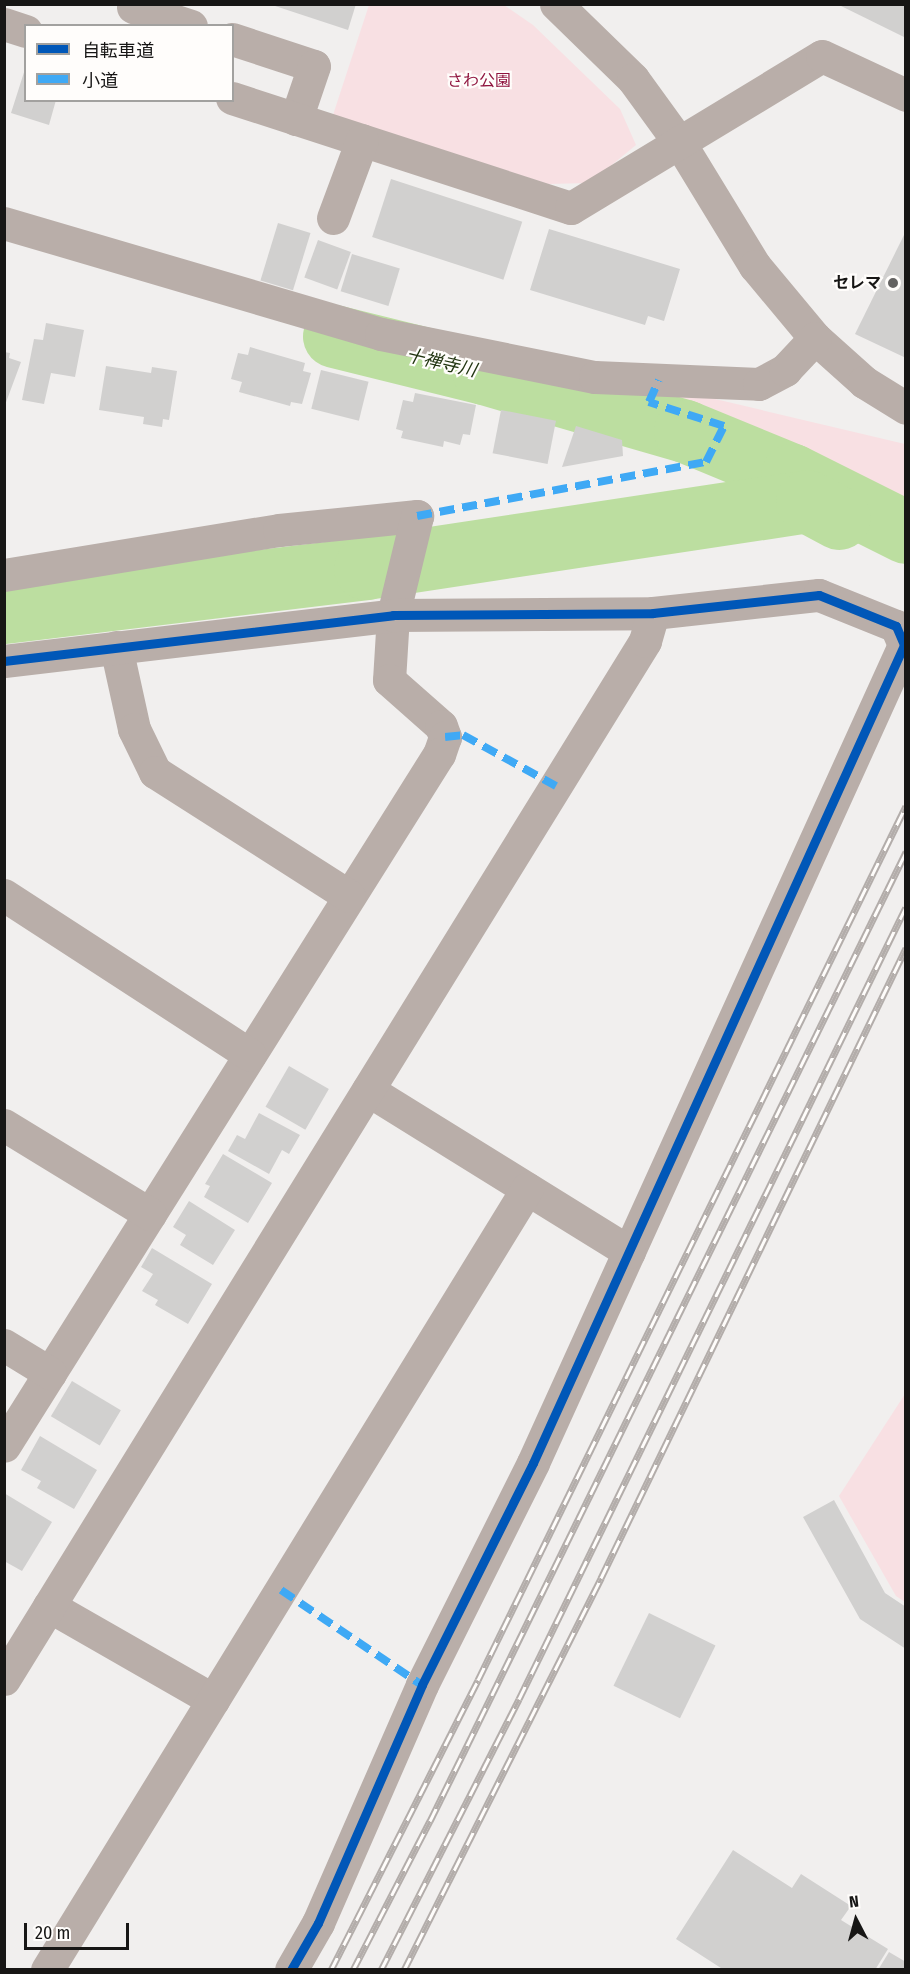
<!DOCTYPE html>
<meta charset="utf-8">
<style>
body{margin:0}
#map{position:relative;width:910px;height:1974px;overflow:hidden;background:#f1efee;font-family:"Fira Sans Condensed","Noto Sans JP",sans-serif}
div>[style]{position:absolute}
.green>*{inset:0;background:#f8e0e3}
.river>*{height:63px;margin:-31.5px;padding:0 31.5px;transform-origin:31.5px;border-radius:31.5px;background:#bcdea0}
.building>*{inset:0;background:#d1d0cf;transform-origin:0 0}
.minor>*{height:33px;margin:-16.5px;padding:0 16.5px;transform-origin:16.5px;border-radius:16.5px;background:#b9aea9}
.rail>*{height:7px;margin-top:-3.5px;transform-origin:0;background:repeating-linear-gradient(90deg,#fffdfb 0 14px,#b3adaa 0 28px);box-sizing:border-box;border-block:2px solid #b3adaa}
.quiet>*{height:8px;margin-top:-4px;transform-origin:0;background:repeating-linear-gradient(90deg,#3fa9f5 0 15px,transparent 0 23px)}
.cycleway>*{height:9px;margin:-4.5px;padding:0 4.5px;transform-origin:4.5px;border-radius:4.5px;background:#0057b8}
.dots>*{width:16px;height:16px;translate:-50% -50%;box-sizing:border-box;border:3px solid #fffdfb;border-radius:50%}
span{translate:-50% -50%;white-space:nowrap;text-align:center;line-height:1.15;-webkit-text-stroke:4.5px #fffdfb;paint-order:stroke}
.park-label{font-size:16px;color:#90153f}
.poi-label{font-size:16px;color:#171615;font-weight:700}
.right{translate:-100% -50%;text-align:right}
.water-label{font-size:18px;color:#223511;font-style:italic}
.frame{position:absolute;inset:0;border:6px solid #171615;pointer-events:none}
.legend{position:absolute;left:24px;top:24px;width:210px;height:78px;box-sizing:border-box;background:#fffdfb;border:2px solid #a2a19f;margin:0;padding:8px 10px;list-style:none;font-size:18px;color:#171615}
.legend li{display:flex;align-items:center;gap:12px;height:30px}
.legend b{width:30px;border:2px solid #a2a19f}
.north{position:absolute;left:826px;top:1890px;width:60px;height:60px;-webkit-text-stroke:4px #fffdfb;paint-order:stroke;rotate:354deg;font-size:16px;font-weight:700;line-height:24px;text-align:center;color:#171615}
.north::after{content:'';display:block;margin:auto;width:21px;height:27px;background:#171615;clip-path:polygon(50% 0,100% 100%,50% 72%,0 100%)}
.scale{position:absolute;left:24px;top:1923px;width:105px;height:27px;box-sizing:border-box;border:3px solid #171615;border-top:0;padding-left:8px;font-size:18px;line-height:21px;white-space:nowrap;color:#171615;-webkit-text-stroke:4px #fffdfb;paint-order:stroke}
</style>
<div id="map">
<div class="green">
<div style="clip-path:polygon(369px 5px,504px 5px,533px 25px,620px 109px,636px 145px,590px 183px,548px 184px,333px 115px)"></div>
<div style="clip-path:polygon(677px 390px,905px 444px,905px 503px,743px 424px,673px 400px)"></div>
<div style="clip-path:polygon(905px 1394px,905px 1602px,896px 1596px,839px 1496px)"></div>
</div>
<div class="river">
<div style="left:334px;top:336px;width:154px;rotate:13.9deg"></div>
<div style="left:484px;top:373px;width:209px;rotate:16.1deg"></div>
<div style="left:685px;top:431px;width:116px;rotate:22.4deg"></div>
<div style="left:792px;top:475px;width:127px;rotate:26.6deg"></div>
<div style="left:4px;top:612px;width:364px;rotate:-6.9deg"></div>
<div style="left:365px;top:568px;width:447px;rotate:-8.6deg"></div>
<div style="left:807px;top:501px;width:36px;rotate:28deg"></div>
</div>
<div class="building">
<div style="clip-path:polygon(269px 4px,356px 4px,348px 30px)"></div>
<div style="clip-path:polygon(837px 4px,906px 4px,906px 38px)"></div>
<div style="clip-path:polygon(26px 66px,26px 100px,56px 100px,49px 125px,11px 113px)"></div>
<div style="left:391px;top:179px;width:138px;height:61px;rotate:18deg"></div>
<div style="left:278px;top:223px;width:34px;height:60px;rotate:17deg"></div>
<div style="clip-path:polygon(549px 229px,680px 269px,664px 321px,648px 316px,645px 325px,530px 290px)"></div>
<div style="clip-path:polygon(906px 231px,906px 358px,855px 334px)"></div>
<div style="left:318px;top:240px;width:35px;height:40px;rotate:20deg"></div>
<div style="left:352px;top:254px;width:50px;height:39px;rotate:17deg"></div>
<div style="clip-path:polygon(46px 323px,84px 330px,75px 377px,51px 373px,44px 404px,22px 400px,34px 339px,43px 340px)"></div>
<div style="clip-path:polygon(250px 347px,305px 363px,303px 371px,311px 373px,302px 404px,291px 402px,290px 406px,239px 392px,242px 382px,231px 379px,238px 353px,248px 355px)"></div>
<div style="clip-path:polygon(4px 352px,10px 353px,9px 358px,21px 362px,5px 405px)"></div>
<div style="clip-path:polygon(106px 366px,151px 373px,152px 367px,177px 371px,169px 420px,163px 419px,162px 427px,143px 424px,144px 417px,99px 410px)"></div>
<div style="left:321px;top:370px;width:49px;height:40px;rotate:14deg"></div>
<div style="clip-path:polygon(415px 393px,476px 405px,470px 435px,463px 434px,460px 445px,444px 441px,443px 447px,401px 438px,403px 431px,396px 429px,403px 400px,413px 402px)"></div>
<div style="left:501px;top:410px;width:56px;height:44px;rotate:11deg"></div>
<div style="clip-path:polygon(576px 426px,622px 440px,623px 456px,562px 467px)"></div>
<div style="left:289px;top:1066px;width:46px;height:47px;rotate:30deg"></div>
<div style="clip-path:polygon(259px 1113px,300px 1135px,289px 1154px,282px 1150px,269px 1174px,228px 1151px,237px 1135px,245px 1139px)"></div>
<div style="clip-path:polygon(223px 1154px,272px 1183px,248px 1223px,204px 1197px,210px 1186px,205px 1184px)"></div>
<div style="clip-path:polygon(189px 1201px,235px 1230px,213px 1265px,180px 1245px,186px 1235px,173px 1227px)"></div>
<div style="clip-path:polygon(152px 1248px,212px 1284px,188px 1324px,155px 1305px,158px 1300px,142px 1291px,153px 1274px,141px 1267px)"></div>
<div style="left:72px;top:1381px;width:57px;height:41px;rotate:31deg"></div>
<div style="clip-path:polygon(40px 1436px,97px 1470px,74px 1509px,37px 1488px,41px 1481px,21px 1470px)"></div>
<div style="clip-path:polygon(4px 1493px,52px 1522px,22px 1571px,4px 1561px)"></div>
<div style="clip-path:polygon(834px 1500px,885px 1593px,906px 1607px,906px 1649px,860px 1619px,803px 1517px)"></div>
<div style="left:649px;top:1613px;width:74px;height:81px;rotate:26deg"></div>
<div style="clip-path:polygon(733px 1850px,792px 1888px,801px 1874px,851px 1906px,841px 1920px,888px 1949px,875px 1970px,724px 1970px,676px 1939px)"></div>
<div style="clip-path:polygon(889px 1952px,906px 1962px,906px 1970px,878px 1970px)"></div>
</div>
<div class="minor">
<div style="left:556px;top:4px;width:107px;rotate:44.2deg"></div>
<div style="left:633px;top:79px;width:82px;rotate:54deg"></div>
<div style="left:681px;top:145px;width:142px;rotate:58.6deg"></div>
<div style="left:755px;top:266px;width:94px;rotate:50.2deg"></div>
<div style="left:815px;top:338px;width:66px;rotate:41.9deg"></div>
<div style="left:864px;top:382px;width:49px;rotate:31.8deg"></div>
<div style="left:133px;top:7px;width:61px;rotate:18.1deg"></div>
<div style="left:4px;top:24px;width:23px;rotate:18deg"></div>
<div style="left:232px;top:39px;width:86px;rotate:18.2deg"></div>
<div style="left:314px;top:66px;width:56px;rotate:108.8deg"></div>
<div style="left:232px;top:98px;width:356px;rotate:18deg"></div>
<div style="left:571px;top:208px;width:293px;rotate:-31.2deg"></div>
<div style="left:822px;top:56px;width:93px;rotate:24.9deg"></div>
<div style="left:333px;top:218px;width:83px;rotate:-69.6deg"></div>
<div style="left:4px;top:223px;width:393px;rotate:16.4deg"></div>
<div style="left:381px;top:334px;width:218px;rotate:11.4deg"></div>
<div style="left:595px;top:377px;width:164px;rotate:2.4deg"></div>
<div style="left:759px;top:384px;width:30px;rotate:-28deg"></div>
<div style="left:785px;top:370px;width:44px;rotate:-46.8deg"></div>
<div style="left:4px;top:575px;width:279px;rotate:-9.3deg"></div>
<div style="left:279px;top:530px;width:139px;rotate:-5.8deg"></div>
<div style="left:417px;top:516px;width:102px;rotate:103.6deg"></div>
<div style="left:393px;top:615px;width:65px;rotate:93.5deg"></div>
<div style="left:389px;top:680px;width:69px;rotate:41.5deg"></div>
<div style="left:441px;top:726px;width:12px;rotate:70deg"></div>
<div style="left:445px;top:737px;width:18px;rotate:109deg"></div>
<div style="left:439px;top:754px;width:817px;rotate:122.15deg"></div>
<div style="left:116px;top:647px;width:84px;rotate:77.6deg"></div>
<div style="left:134px;top:729px;width:48px;rotate:64deg"></div>
<div style="left:155px;top:772px;width:230px;rotate:32.6deg"></div>
<div style="left:4px;top:661px;width:392px;rotate:-6.7deg"></div>
<div style="left:393px;top:615px;width:260px;rotate:-0.4deg"></div>
<div style="left:653px;top:613px;width:167px;rotate:-6.2deg"></div>
<div style="left:819px;top:595px;width:83px;rotate:21.9deg"></div>
<div style="left:896px;top:626px;width:21px;rotate:67deg"></div>
<div style="left:904px;top:645px;width:898px;rotate:114.4deg"></div>
<div style="left:533px;top:1463px;width:248px;rotate:116.6deg"></div>
<div style="left:422px;top:1685px;width:260px;rotate:113.6deg"></div>
<div style="left:318px;top:1923px;width:54px;rotate:119.9deg"></div>
<div style="left:4px;top:895px;width:293px;rotate:33deg"></div>
<div style="left:368px;top:1090px;width:307px;rotate:31.8deg"></div>
<div style="left:4px;top:1125px;width:171px;rotate:31.4deg"></div>
<div style="left:4px;top:1345px;width:54px;rotate:31.3deg"></div>
<div style="left:49px;top:1606px;width:189px;rotate:29.8deg"></div>
<div style="left:4px;top:1679px;width:1220px;rotate:-58.3deg"></div>
<div style="left:645px;top:641px;width:29px;rotate:-74deg"></div>
<div style="left:47px;top:1970px;width:917px;rotate:-58.43deg"></div>
</div>
<div class="rail">
<div style="left:331px;top:1970px;width:325px;rotate:-63.1deg"></div>
<div style="left:478px;top:1680px;width:973px;rotate:-63.91deg"></div>
<div style="left:353px;top:1970px;width:168px;rotate:-62.7deg"></div>
<div style="left:430px;top:1821px;width:1080px;rotate:-63.84deg"></div>
<div style="left:381px;top:1970px;width:304px;rotate:-63deg"></div>
<div style="left:519px;top:1699px;width:881px;rotate:-63.96deg"></div>
<div style="left:404px;top:1970px;width:439px;rotate:-63.3deg"></div>
<div style="left:601px;top:1578px;width:700px;rotate:-64.17deg"></div>
</div>
<div class="quiet">
<div style="left:417px;top:516px;width:294px;rotate:-10.6deg"></div>
<div style="left:706px;top:462px;width:40px;rotate:-63.4deg"></div>
<div style="left:724px;top:426px;width:79px;rotate:-162.3deg"></div>
<div style="left:649px;top:402px;width:24px;rotate:-66deg"></div>
<div style="left:445px;top:737px;width:18px;rotate:-6deg"></div>
<div style="left:463px;top:735px;width:106px;rotate:28.7deg"></div>
<div style="left:281px;top:1590px;width:170px;rotate:34deg"></div>
</div>
<div class="cycleway">
<div style="left:4px;top:661px;width:392px;rotate:-6.7deg"></div>
<div style="left:393px;top:615px;width:260px;rotate:-0.4deg"></div>
<div style="left:653px;top:613px;width:167px;rotate:-6.2deg"></div>
<div style="left:819px;top:595px;width:83px;rotate:21.9deg"></div>
<div style="left:896px;top:626px;width:21px;rotate:67deg"></div>
<div style="left:904px;top:645px;width:898px;rotate:114.4deg"></div>
<div style="left:533px;top:1463px;width:248px;rotate:116.6deg"></div>
<div style="left:422px;top:1685px;width:260px;rotate:113.6deg"></div>
<div style="left:318px;top:1923px;width:54px;rotate:119.9deg"></div>
</div>
<div class="dots">
<div style="left:893px;top:283px;background:#636261"></div>
</div>
<div class="park-label">
<span style="left:479px;top:81px">さわ公園</span>
</div>
<div class="poi-label">
<span class="right" style="left:881px;top:283px">セレマ</span>
</div>
<div class="water-label">
<span style="left:441px;top:363px;rotate:13deg">十禅寺川</span>
</div>
<div class="frame"></div>
<ul class="legend">
<li><b style="height:8px;background:#0057b8"></b>自転車道</li>
<li><b style="height:8px;background:#3fa9f5"></b>小道</li>
</ul>
<div class="north">N</div>
<div class="scale">20 m</div>
</div>
